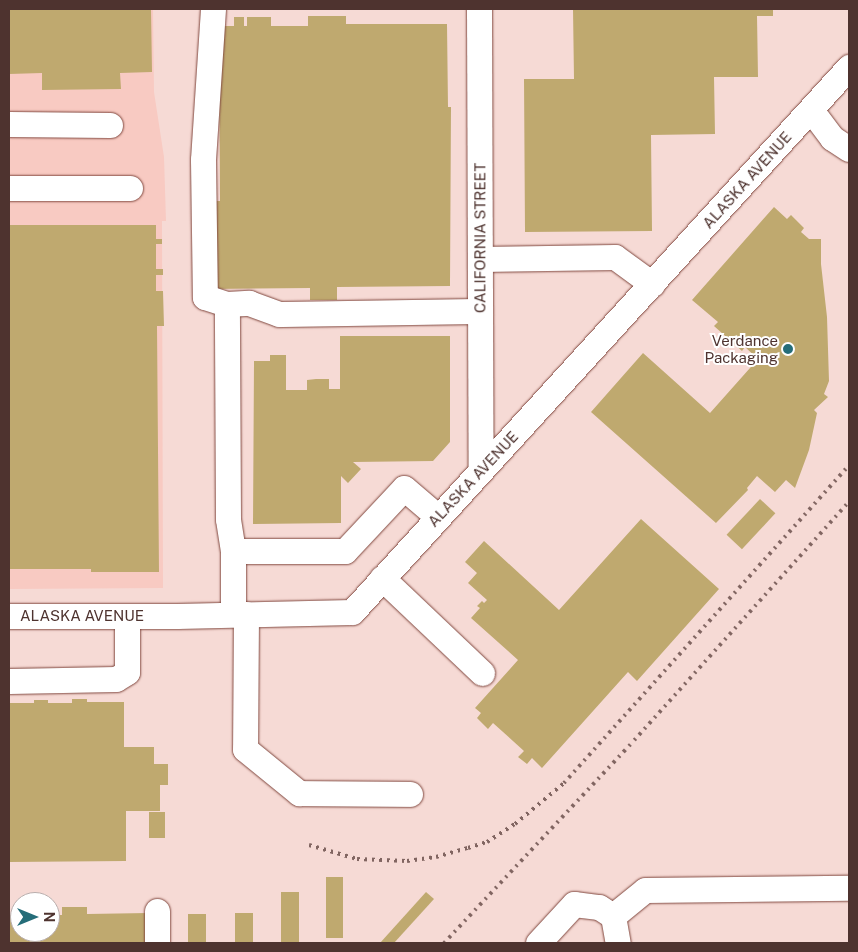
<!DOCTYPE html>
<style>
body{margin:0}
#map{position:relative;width:858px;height:952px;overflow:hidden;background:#f6dad5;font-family:"Public Sans",sans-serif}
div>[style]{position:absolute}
.built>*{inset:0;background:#f8cac2}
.building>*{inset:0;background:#bfa96f;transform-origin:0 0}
.roads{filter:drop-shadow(0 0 1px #81483f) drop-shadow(0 0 1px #81483f)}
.minor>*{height:25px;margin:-12.5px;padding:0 12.5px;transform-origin:12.5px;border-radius:12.5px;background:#fff}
.rail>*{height:4px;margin-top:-2px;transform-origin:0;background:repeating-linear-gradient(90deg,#816561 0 2.5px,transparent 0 7.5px)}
.dots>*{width:14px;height:14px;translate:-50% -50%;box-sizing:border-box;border:2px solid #fff;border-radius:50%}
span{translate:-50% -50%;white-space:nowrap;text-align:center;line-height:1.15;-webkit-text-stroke:4px #fff;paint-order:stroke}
.street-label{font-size:15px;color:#4e332f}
.poi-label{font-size:15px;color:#4e332f}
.right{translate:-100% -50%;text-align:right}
.frame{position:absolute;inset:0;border:10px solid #4e332f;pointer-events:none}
.north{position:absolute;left:10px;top:892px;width:50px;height:50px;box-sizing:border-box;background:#fff;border:1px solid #b8adac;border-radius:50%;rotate:90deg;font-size:14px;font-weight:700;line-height:20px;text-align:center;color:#4e332f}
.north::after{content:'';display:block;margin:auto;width:18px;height:22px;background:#256d79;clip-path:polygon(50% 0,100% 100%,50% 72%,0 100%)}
</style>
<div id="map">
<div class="built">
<div style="clip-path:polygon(9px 9px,153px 9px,154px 92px,164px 157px,166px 221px,162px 221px,163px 588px,9px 589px)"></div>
</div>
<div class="building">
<div style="clip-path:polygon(9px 9px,151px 9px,152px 72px,120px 73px,121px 89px,42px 90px,42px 73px,9px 74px)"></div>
<div style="clip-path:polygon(573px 9px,773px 9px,773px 16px,757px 16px,758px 77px,714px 77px,715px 134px,651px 135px,652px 231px,525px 232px,524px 79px,574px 79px)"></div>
<div style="clip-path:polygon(308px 16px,346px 16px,346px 24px,447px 24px,448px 107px,451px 107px,450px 286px,337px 287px,337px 300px,310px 300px,310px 288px,209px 289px,209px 201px,220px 201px,219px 26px,234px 26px,234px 17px,244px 17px,244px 26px,247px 26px,247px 17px,271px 17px,271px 26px,308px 26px)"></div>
<div style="clip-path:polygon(774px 207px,787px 219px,791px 215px,804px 228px,801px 232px,809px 239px,821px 239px,821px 264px,827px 317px,829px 381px,824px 394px,828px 397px,814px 410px,817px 413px,809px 450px,795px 488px,786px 480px,775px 492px,757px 476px,747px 488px,748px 490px,716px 523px,591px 412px,643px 353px,710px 413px,758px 359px,745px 347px,742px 351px,714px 326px,718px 322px,692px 300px)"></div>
<div style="clip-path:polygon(9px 225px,156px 225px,156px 239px,162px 239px,162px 244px,156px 244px,156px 269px,163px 269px,163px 275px,156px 275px,156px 291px,163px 291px,164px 326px,157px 326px,159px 572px,91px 572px,91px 569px,9px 569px)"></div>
<div style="clip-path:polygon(340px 336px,450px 336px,450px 442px,433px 461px,353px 462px,361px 469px,348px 483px,341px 476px,341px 523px,253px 524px,254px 361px,270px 361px,270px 355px,286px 355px,286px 390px,307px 390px,307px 380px,316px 379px,329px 379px,329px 389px,340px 389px)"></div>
<div style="left:760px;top:499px;width:21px;height:49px;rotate:43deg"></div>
<div style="clip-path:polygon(641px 519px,719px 589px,637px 681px,628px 672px,542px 768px,532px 758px,527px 764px,518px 757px,524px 751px,493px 723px,488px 729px,477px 718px,481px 713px,475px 708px,518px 660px,471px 618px,480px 608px,477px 606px,482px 601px,484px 603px,487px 600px,468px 583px,477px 573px,465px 562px,484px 541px,559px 610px)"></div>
<div style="clip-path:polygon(72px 699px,87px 699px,87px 702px,124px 702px,124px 747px,154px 747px,154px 764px,168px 764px,168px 785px,160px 785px,160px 811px,126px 811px,126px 861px,9px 862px,9px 700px,10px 703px,34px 703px,34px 700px,48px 700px,48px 703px,72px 703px)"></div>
<div style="left:149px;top:812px;width:16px;height:26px"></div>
<div style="left:326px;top:877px;width:17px;height:61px"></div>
<div style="left:281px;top:892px;width:18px;height:51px"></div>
<div style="clip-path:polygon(426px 892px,434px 899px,394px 943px,380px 943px)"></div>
<div style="clip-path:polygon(50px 907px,52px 907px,52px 915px,62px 915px,62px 907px,87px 907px,87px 914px,148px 913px,149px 943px,9px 943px,9px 915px,20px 915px,20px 932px,50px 932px)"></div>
<div style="left:235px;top:913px;width:18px;height:30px"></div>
<div style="left:188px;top:914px;width:18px;height:29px"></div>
</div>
<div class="roads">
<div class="minor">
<div style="left:213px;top:9px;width:151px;rotate:93.8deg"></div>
<div style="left:203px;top:160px;width:137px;rotate:89.2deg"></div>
<div style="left:205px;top:297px;width:23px;rotate:18deg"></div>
<div style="left:479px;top:9px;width:459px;rotate:89.8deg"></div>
<div style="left:811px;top:110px;width:35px;rotate:53deg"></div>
<div style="left:832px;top:138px;width:20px;rotate:33deg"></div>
<div style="left:9px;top:124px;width:101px;rotate:0.6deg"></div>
<div style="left:9px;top:188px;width:121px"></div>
<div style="left:480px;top:259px;width:135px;rotate:-0.8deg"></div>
<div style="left:615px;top:257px;width:46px;rotate:36.1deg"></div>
<div style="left:233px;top:551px;width:32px;rotate:-99deg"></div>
<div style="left:228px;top:519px;width:215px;rotate:-90.3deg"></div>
<div style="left:227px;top:304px;width:22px;rotate:-3deg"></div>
<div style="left:249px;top:303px;width:32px;rotate:20deg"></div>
<div style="left:279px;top:314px;width:201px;rotate:-0.9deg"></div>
<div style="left:382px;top:578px;width:138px;rotate:43.5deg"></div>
<div style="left:233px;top:614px;width:63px;rotate:-90deg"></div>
<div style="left:233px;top:551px;width:112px"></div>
<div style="left:345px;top:551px;width:86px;rotate:-46.9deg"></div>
<div style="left:404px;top:488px;width:45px;rotate:40.5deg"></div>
<div style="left:246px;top:614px;width:135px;rotate:90.4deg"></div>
<div style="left:245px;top:749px;width:70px;rotate:39.2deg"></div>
<div style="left:299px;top:793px;width:111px;rotate:0.5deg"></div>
<div style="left:9px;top:616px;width:168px"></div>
<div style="left:177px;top:616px;width:175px;rotate:-1.3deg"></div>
<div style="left:352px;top:612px;width:738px;rotate:-47.64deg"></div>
<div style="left:9px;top:681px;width:107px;rotate:-1.1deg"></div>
<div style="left:116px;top:679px;width:13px;rotate:-32deg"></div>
<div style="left:127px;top:672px;width:56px;rotate:-90deg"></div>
<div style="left:157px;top:911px;width:32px;rotate:90deg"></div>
<div style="left:613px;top:916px;width:41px;rotate:-39.1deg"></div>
<div style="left:645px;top:890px;width:204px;rotate:-0.6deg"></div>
<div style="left:538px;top:943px;width:53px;rotate:-47.3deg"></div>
<div style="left:574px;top:904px;width:25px;rotate:7deg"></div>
<div style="left:599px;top:907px;width:17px;rotate:33deg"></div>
<div style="left:613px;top:916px;width:27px;rotate:80deg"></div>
</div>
</div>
<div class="rail">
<div style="left:309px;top:845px;width:50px;rotate:16.3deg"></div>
<div style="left:357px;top:859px;width:50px;rotate:2.3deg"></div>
<div style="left:407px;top:861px;width:29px;rotate:-8deg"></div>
<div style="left:436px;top:857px;width:33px;rotate:-16deg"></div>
<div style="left:468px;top:848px;width:20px;rotate:-18deg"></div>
<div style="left:487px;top:842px;width:33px;rotate:-33deg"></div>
<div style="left:515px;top:824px;width:64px;rotate:-39.9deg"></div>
<div style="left:564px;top:783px;width:427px;rotate:-48.1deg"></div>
<div style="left:444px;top:943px;width:270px;rotate:-46.8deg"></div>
<div style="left:629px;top:746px;width:329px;rotate:-48deg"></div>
</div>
<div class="dots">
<div style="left:788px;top:349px;background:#256d79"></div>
</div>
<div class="street-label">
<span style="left:747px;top:180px;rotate:-48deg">ALASKA AVENUE</span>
<span style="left:480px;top:238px;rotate:-90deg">CALIFORNIA STREET</span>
<span style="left:473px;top:479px;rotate:-47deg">ALASKA AVENUE</span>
<span style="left:82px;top:616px">ALASKA AVENUE</span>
</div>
<div class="poi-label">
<span class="right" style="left:778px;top:349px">Verdance<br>Packaging</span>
</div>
<div class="frame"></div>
<div class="north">N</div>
</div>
